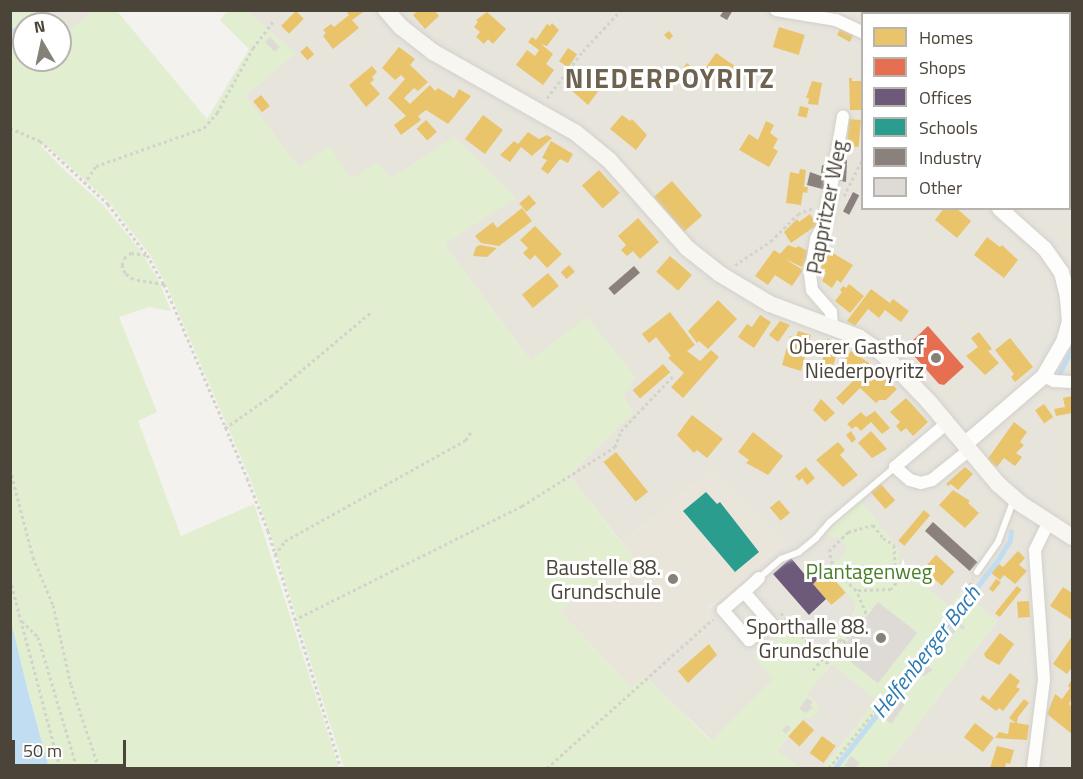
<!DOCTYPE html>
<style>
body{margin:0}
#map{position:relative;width:1083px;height:779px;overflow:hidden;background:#f4f2ee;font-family:"Titillium Web",sans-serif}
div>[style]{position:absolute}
.residential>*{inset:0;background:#e7e4dc}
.education>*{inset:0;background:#eae5da}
.green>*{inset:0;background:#e1eecf}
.parking>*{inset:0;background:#e6e3df}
.water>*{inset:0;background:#c0ddf1}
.homes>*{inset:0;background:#e9c46a;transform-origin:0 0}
.shops>*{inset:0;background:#e76f51}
.offices>*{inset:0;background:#6d597a}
.schools>*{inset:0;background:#2a9d8f}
.industry>*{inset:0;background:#8a817c;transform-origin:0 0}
.stream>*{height:4.5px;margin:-2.25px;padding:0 2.25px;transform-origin:2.25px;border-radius:2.25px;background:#c0ddf1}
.building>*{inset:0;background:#dedbd6;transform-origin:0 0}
.path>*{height:3px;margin-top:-1.5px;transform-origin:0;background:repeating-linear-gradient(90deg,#d3d2cc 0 3px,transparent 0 6px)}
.roads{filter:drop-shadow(0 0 2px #d2d0cb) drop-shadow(0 0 2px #d2d0cb)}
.service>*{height:6px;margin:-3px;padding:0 3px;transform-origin:3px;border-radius:3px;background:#fdfdfc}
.minor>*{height:12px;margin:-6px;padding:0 6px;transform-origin:6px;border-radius:6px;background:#fdfdfc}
.tertiary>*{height:15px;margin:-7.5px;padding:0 7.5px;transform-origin:7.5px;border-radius:7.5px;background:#fdfdfc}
.secondary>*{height:16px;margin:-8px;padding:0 8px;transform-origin:8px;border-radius:8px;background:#f7f6f1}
.dots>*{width:16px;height:16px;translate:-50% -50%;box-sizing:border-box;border:3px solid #fff;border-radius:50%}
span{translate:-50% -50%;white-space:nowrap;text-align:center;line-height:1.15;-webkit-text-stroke:6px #fff;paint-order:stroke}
.street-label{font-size:21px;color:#4b4439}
.poi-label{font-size:21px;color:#4b4439}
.right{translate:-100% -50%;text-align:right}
.park-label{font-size:21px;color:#4a7f2a}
.water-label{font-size:22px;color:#2e7ab2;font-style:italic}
.district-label{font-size:27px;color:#6e6250;font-weight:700;letter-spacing:1.5px}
.frame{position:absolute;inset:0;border:12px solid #4b4439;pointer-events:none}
.legend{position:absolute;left:861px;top:12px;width:210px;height:198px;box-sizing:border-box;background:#fff;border:2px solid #b7b4b0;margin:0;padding:8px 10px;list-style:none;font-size:18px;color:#4b4439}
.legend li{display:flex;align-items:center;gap:12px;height:30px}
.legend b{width:30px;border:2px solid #b7b4b0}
.north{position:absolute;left:12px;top:12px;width:60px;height:60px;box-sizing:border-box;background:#fff;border:2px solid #b7b4b0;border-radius:50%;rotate:351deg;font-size:16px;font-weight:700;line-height:24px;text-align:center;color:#4b4439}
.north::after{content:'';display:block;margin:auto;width:21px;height:27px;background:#868178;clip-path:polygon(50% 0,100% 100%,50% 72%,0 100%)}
.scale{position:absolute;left:12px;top:740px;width:114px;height:27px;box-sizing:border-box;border:3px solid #4b4439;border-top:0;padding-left:8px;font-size:18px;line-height:21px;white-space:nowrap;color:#4b4439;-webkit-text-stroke:4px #fff;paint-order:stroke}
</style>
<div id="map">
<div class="residential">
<div style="clip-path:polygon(37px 11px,94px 11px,63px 35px,60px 24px,52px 24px)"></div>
<div style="clip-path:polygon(evenodd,247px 11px,1072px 11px,1072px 768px,884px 768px,997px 621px,961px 592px,949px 607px,898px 563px,899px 551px,861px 501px,827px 537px,838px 536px,846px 546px,856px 603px,855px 612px,821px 654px,794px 624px,755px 658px,775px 678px,712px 741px,645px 676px,712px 615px,708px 609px,785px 543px,713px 469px,622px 543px,569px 475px,632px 413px,530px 360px,444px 244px,515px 198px,391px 178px,352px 179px,298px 167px,245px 96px,295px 53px,247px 11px,862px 14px,1070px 14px,1070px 208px,862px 208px,862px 14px)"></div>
<div style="clip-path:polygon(832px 664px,877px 700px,823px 768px,801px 768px,777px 751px,803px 718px,820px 707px,806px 694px)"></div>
</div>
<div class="education">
<div style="clip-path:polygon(713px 469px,785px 543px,708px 608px,712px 615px,632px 688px,559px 611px,633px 558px,622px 543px)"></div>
</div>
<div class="green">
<div style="clip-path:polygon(10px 11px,37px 11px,52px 24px,24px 24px,24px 60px,60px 60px,60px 32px,63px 34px,94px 11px,117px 11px,207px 119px,249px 49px,220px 20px,227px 11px,247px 11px,295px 53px,245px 96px,298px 167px,329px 146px,351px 179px,377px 162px,391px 178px,454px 137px,516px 198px,444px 244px,530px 360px,587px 317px,636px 377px,624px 396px,633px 413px,569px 475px,633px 558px,559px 611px,632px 688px,645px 676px,711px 741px,774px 678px,754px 659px,794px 624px,821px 654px,855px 613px,856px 603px,826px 570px,846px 553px,846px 546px,838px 537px,827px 537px,830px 528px,861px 501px,899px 551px,899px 564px,949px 607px,960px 592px,997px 621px,884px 768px,823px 768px,877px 700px,832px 664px,806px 694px,820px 707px,812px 718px,803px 718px,777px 751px,801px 768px,344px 768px,269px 530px,249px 476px,166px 284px,150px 255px,109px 202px,45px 144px,41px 146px,60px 166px,103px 205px,139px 249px,158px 279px,171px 311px,149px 307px,119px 317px,157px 412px,138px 421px,181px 536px,254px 504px,339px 768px,49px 768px,10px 622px)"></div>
</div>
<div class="parking">
<div style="clip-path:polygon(826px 601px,832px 607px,838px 601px,843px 623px,822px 647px,800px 624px)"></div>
</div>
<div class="water">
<div style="clip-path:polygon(11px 622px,28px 691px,49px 768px,11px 768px)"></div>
</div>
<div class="homes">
<div style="clip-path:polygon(345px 10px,366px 10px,352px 20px,359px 28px,333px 49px,323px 36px,326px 33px,323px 30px,331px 24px,334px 27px,349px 15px)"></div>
<div style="clip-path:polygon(418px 10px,434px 10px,439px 16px,425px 29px,413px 15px)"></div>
<div style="left:296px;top:11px;width:11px;height:21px;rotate:45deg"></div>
<div style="clip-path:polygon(487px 12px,506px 29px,493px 44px,488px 39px,484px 44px,476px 37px,480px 32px,474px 27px,478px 22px,476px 20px)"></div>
<div style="clip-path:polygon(552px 23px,559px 30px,547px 46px,541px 44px,553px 54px,546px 64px,554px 70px,543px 85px,516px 65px,527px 50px,535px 56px,539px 50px,528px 42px,532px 37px,536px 40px,547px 24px,550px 26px)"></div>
<div style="left:779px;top:27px;width:27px;height:21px;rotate:17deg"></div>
<div style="clip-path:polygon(840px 29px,853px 35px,850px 42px,837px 35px)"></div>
<div style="clip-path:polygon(669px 31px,673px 36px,669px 40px,664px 35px)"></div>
<div style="left:307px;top:46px;width:11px;height:9px;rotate:49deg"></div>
<div style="clip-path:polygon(399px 47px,415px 59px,410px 65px,428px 82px,418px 91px,414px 88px,404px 98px,410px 104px,430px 85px,435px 91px,438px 88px,454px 98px,459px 89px,471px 96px,448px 124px,426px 110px,418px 116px,421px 120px,401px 135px,394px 125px,406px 116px,388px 98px,405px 79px,401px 75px,395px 80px,382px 68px)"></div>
<div style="left:568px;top:48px;width:11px;height:16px;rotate:34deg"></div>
<div style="left:716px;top:53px;width:28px;height:19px;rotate:35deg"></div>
<div style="left:687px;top:63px;width:8px;height:6px;rotate:40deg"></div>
<div style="clip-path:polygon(372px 66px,377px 72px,372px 77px,374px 80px,370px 83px,380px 94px,366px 107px,349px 85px)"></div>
<div style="clip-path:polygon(632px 69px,636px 73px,631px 80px,626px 77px)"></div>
<div style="clip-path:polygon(589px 73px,602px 86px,588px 105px,571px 90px,573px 87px,577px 90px)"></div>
<div style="clip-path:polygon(849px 78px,852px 78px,852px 81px,862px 81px,862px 110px,850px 110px)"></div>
<div style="clip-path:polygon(812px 81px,822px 83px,818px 105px,808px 104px,809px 98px,806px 98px)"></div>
<div style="left:261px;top:95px;width:14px;height:10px;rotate:51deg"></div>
<div style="left:800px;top:106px;width:9px;height:10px;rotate:13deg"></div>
<div style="left:483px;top:115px;width:25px;height:30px;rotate:37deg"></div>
<div style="clip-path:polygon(622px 115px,630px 121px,632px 119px,647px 135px,636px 150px,610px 129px)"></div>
<div style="left:849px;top:119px;width:12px;height:27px;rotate:5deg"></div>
<div style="left:426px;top:120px;width:16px;height:13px;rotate:47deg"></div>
<div style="clip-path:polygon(766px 121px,774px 125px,770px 133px,778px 139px,773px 148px,778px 151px,769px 167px,739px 150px,749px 134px,758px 140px)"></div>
<div style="clip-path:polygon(528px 132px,539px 139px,547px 135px,552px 138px,532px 156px,521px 147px,510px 162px,500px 155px,514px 141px,518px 144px)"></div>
<div style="clip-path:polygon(551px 141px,573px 154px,568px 163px,560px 159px,548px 174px,541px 169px,547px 160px,542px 158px)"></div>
<div style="clip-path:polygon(800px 169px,806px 170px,804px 187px,808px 187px,807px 193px,803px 192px,801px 205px,786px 203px,790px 172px,799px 174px)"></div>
<div style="left:599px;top:170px;width:31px;height:23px;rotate:48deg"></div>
<div style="left:672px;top:181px;width:46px;height:24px;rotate:49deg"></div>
<div style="left:529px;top:195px;width:11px;height:13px;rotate:49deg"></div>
<div style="clip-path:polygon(522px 208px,532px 221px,499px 246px,481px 243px,475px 236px,493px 222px,497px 228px)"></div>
<div style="clip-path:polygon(944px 208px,956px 208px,971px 221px,957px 238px,935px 220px)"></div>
<div style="clip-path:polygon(810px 214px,817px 225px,791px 243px,784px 232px,797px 219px,799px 222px)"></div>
<div style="clip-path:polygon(638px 218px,659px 242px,640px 259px,633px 251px,627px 256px,621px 250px,626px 245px,618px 236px)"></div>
<div style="clip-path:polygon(535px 226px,562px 254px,547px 268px,535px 255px,530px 260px,523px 253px,528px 248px,520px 240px)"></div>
<div style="clip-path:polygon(987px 237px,1000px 247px,1002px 245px,1018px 260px,1004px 278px,974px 255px)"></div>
<div style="clip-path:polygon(480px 245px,497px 248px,487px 257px,473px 256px,476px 247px)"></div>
<div style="clip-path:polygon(788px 245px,796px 248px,798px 246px,810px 252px,802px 267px,785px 259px,803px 270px,792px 286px,775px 275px,768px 285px,755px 276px,774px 250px,780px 254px)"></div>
<div style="clip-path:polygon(831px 252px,853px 265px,841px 283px,837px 280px,832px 288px,822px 281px,826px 273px,820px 269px,827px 253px)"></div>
<div style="left:670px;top:256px;width:29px;height:21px;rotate:41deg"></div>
<div style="left:569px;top:265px;width:9px;height:11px;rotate:49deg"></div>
<div style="left:548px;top:273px;width:17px;height:34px;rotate:50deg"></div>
<div style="clip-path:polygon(849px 284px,864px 296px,850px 313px,835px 301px,842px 292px,840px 290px,843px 286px,846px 288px)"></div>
<div style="clip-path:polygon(871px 289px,890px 303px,893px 299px,909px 311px,901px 322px,885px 310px,879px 318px,868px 309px,855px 326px,847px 321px)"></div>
<div style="clip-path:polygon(718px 300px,737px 319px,708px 349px,699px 341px,697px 343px,688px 331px)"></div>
<div style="clip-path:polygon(670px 312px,695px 345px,687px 351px,700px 361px,711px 350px,719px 357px,683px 398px,671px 387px,684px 373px,668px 358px,671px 356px,656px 337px,649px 343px,642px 334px)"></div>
<div style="clip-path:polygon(760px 315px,771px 322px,754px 348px,738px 337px,747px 324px,752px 327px)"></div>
<div style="clip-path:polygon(780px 321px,790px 325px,778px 342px,769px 335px)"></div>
<div style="clip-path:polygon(798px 331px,811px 335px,801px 371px,782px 365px,790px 336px,796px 337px)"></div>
<div style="clip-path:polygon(979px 332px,992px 349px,988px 351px,999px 363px,985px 375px,966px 356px,978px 347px,971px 338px)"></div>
<div style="clip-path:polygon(1010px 338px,1033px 367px,1015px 382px,1011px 377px,1014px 374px,995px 350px)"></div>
<div style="clip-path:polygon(827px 339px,840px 342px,832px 370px,821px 368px)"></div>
<div style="clip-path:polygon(851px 351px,869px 363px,897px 389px,886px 400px,879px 400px,876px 403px,860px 388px,843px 405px,836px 398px,854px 380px,838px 368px)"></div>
<div style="left:663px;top:364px;width:11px;height:40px;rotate:49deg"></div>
<div style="clip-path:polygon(1072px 396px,1072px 413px,1056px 416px,1054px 409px,1065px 407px,1063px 398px)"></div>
<div style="clip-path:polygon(906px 398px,928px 422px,913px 436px,906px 428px,901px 432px,896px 426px,900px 422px,890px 412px)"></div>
<div style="clip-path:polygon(821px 399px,835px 413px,825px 422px,813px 410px)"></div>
<div style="left:1044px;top:404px;width:16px;height:11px;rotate:55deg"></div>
<div style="clip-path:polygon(875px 411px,890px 428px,882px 434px,871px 422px,861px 431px,856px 426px,852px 429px,847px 424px,861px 412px,866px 417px)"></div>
<div style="clip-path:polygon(692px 415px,723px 439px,707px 458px,697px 450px,694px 453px,677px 435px)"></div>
<div style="clip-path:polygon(1014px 422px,1027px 432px,1020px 442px,1024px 445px,1016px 453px,1022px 457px,1015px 466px,1004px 458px,997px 467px,987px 460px)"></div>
<div style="clip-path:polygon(851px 431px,856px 439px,852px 443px,846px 435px)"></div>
<div style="clip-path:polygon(871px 431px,887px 449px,872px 458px,858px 443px)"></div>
<div style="clip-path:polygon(753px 432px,783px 456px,768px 475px,746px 463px,749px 460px,738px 452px)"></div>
<div style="clip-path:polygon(838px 442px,845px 450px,840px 455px,858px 475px,843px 487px,816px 460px)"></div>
<div style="left:616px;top:452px;width:51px;height:16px;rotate:51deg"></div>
<div style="clip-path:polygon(806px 467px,815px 478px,807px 485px,802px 478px,799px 481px,795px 476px)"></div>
<div style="clip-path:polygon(965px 467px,973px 474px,958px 490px,951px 484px,948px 486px,946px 484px)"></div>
<div style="left:880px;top:483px;width:23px;height:13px;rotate:49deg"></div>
<div style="clip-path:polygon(953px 490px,970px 501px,968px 503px,979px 513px,965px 528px,939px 505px)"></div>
<div style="left:779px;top:500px;width:17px;height:12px;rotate:50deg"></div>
<div style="left:924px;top:510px;width:8px;height:40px;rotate:40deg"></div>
<div style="clip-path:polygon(1018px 551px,1025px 558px,1019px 565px,1027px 571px,1015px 584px,1004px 575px,1000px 580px,991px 573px,999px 564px,1003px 567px)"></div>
<div style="left:936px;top:555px;width:25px;height:19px;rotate:42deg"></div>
<div style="left:826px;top:570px;width:30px;height:19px;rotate:49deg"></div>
<div style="clip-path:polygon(996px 579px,1001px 582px,993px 592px,989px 589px)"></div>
<div style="left:1017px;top:586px;width:6px;height:35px;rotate:39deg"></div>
<div style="clip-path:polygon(1063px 587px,1072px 593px,1072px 620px,1050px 606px)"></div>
<div style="left:1029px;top:601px;width:16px;height:12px;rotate:86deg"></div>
<div style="clip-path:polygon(1000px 633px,1014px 644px,999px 665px,986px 658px,984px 654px)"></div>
<div style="clip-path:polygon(1072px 636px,1072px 667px,1067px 674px,1053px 664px)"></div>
<div style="clip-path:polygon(709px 644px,717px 655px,688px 683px,678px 671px)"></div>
<div style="clip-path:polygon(1010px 673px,1020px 681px,1016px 687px,1020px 689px,1003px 711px,999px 708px,996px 711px,980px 699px,983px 695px,989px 700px)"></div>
<div style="clip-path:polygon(1072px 679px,1072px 699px,1069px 704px,1072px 707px,1072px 734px,1047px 714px,1055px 694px,1062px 699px,1070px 688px,1068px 686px)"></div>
<div style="clip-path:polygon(1024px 699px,1029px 703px,1018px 717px,1017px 723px,1029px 725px,1027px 740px,995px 738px,999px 732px,1008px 734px,1010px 722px,1016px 723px,1009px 718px)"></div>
<div style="left:803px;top:720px;width:15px;height:22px;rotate:42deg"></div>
<div style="left:975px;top:723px;width:24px;height:18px;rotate:38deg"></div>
<div style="left:822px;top:736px;width:17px;height:21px;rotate:36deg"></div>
<div style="clip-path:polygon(997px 746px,1014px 750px,1010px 764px,1006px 763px,1005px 768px,990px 768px)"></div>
</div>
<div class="shops">
<div style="clip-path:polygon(928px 326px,964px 367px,944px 385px,939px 384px,908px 349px,909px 344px)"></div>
</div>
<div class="offices">
<div style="clip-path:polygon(791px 558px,806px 576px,811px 572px,818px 579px,813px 584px,826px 599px,809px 615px,773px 574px)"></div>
</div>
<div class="schools">
<div style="clip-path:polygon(706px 492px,717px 504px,720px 502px,759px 552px,735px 572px,683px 511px)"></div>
</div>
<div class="industry">
<div style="clip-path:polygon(724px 10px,733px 10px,727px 20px,720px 16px)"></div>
<div style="clip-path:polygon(840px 159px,847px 160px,846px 182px,837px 180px)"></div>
<div style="clip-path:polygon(822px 165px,829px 167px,827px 174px,821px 173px)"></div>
<div style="clip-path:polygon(810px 172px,829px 179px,826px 190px,807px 185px)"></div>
<div style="left:853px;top:192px;width:7px;height:22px;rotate:27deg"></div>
<div style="left:634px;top:266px;width:9px;height:34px;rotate:49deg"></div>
<div style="left:933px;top:522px;width:60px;height:12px;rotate:42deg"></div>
</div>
<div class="stream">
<div style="left:31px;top:24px;width:22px;rotate:-39deg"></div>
<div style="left:10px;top:31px;width:14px;rotate:-8deg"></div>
<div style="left:1058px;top:376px;width:31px;rotate:-63deg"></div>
<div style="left:835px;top:768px;width:261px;rotate:-51.9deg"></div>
<div style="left:996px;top:563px;width:26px;rotate:-58deg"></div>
<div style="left:1010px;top:541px;width:9px;rotate:-84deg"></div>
</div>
<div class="building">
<div style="left:270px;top:37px;width:14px;height:7px;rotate:45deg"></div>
<div style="left:878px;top:602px;width:50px;height:64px;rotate:38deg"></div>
<div style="clip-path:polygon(956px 620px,965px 627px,963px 630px,959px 627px,945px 644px,940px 640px)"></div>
<div style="clip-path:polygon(927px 665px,933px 670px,924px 676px,920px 673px)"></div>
<div style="left:897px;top:696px;width:11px;height:26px;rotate:34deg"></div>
<div style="clip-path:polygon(807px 698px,813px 702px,810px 705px,813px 708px,805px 713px,799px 709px)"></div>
<div style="clip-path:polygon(787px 725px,791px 728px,786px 734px,782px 730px)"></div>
<div style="clip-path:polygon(851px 756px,860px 763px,855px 768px,844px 766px)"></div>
</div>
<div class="path">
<div style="left:547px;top:98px;width:59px;rotate:-52.5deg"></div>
<div style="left:583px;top:51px;width:56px;rotate:-47.2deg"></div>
<div style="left:10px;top:128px;width:33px;rotate:23deg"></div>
<div style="left:40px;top:141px;width:93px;rotate:42.8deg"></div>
<div style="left:108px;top:204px;width:63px;rotate:52.8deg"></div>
<div style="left:84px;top:184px;width:22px;rotate:-56deg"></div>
<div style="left:96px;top:166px;width:114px;rotate:-19.4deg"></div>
<div style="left:204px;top:128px;width:20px;rotate:-49deg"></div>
<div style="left:217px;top:113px;width:74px;rotate:-61deg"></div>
<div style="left:253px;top:48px;width:35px;rotate:-53deg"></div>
<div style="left:844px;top:196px;width:40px;rotate:-63.4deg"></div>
<div style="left:735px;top:265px;width:43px;rotate:-33.7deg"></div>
<div style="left:771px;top:241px;width:38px;rotate:-45deg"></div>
<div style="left:798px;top:214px;width:17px;rotate:-21deg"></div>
<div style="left:164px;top:284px;width:31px;rotate:-171deg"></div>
<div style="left:133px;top:279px;width:10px;rotate:-143deg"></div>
<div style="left:125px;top:273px;width:9px;rotate:-111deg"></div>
<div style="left:122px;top:265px;width:7px;rotate:-74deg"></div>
<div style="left:124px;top:258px;width:9px;rotate:-36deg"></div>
<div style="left:131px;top:253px;width:16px;rotate:7deg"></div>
<div style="left:147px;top:255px;width:34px;rotate:60deg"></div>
<div style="left:164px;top:284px;width:211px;rotate:66.8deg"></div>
<div style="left:247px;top:478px;width:57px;rotate:68.4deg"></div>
<div style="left:268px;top:531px;width:248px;rotate:72.9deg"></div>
<div style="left:225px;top:428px;width:56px;rotate:-34.8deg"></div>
<div style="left:271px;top:396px;width:131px;rotate:-40deg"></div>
<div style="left:10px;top:469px;width:91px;rotate:75.4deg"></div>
<div style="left:33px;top:557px;width:52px;rotate:67.4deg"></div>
<div style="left:53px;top:605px;width:82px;rotate:77.3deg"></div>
<div style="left:71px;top:685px;width:88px;rotate:71.4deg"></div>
<div style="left:275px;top:555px;width:17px;rotate:-54deg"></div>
<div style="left:285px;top:541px;width:207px;rotate:-29.2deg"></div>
<div style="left:466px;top:440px;width:12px;rotate:-59deg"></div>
<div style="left:10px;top:579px;width:196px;rotate:75.2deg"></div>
<div style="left:781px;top:613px;width:72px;rotate:47.2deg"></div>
<div style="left:294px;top:620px;width:255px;rotate:-26.6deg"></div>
<div style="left:522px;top:506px;width:110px;rotate:-32.4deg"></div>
<div style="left:615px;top:447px;width:17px;rotate:-69deg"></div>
<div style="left:621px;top:431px;width:77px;rotate:-46.6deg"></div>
<div style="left:22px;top:621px;width:23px;rotate:45deg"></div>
<div style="left:38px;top:637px;width:137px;rotate:73.4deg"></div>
<div style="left:843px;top:642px;width:37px;rotate:-52deg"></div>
<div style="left:866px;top:613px;width:25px;rotate:-113deg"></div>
<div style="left:856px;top:590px;width:30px;rotate:-136deg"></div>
<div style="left:834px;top:569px;width:19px;rotate:-106deg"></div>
<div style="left:829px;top:551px;width:27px;rotate:-45deg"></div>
<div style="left:848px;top:532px;width:26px;rotate:-16deg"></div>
<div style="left:873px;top:525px;width:16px;rotate:52deg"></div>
<div style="left:883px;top:538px;width:13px;rotate:32deg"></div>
<div style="left:894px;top:545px;width:19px;rotate:87deg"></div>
<div style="left:895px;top:564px;width:15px;rotate:70deg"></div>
<div style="left:900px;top:578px;width:14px;rotate:129deg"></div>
<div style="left:891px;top:589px;width:35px;rotate:178deg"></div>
<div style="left:813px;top:670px;width:40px;rotate:-50deg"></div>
<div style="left:839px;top:639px;width:9px;rotate:36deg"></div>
<div style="left:547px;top:768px;width:223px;rotate:-41.9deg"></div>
<div style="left:829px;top:768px;width:201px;rotate:-51.3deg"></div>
<div style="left:955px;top:611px;width:37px;rotate:-61deg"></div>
</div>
<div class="roads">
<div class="service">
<div style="left:977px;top:572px;width:37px;rotate:-55deg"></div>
<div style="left:998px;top:542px;width:46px;rotate:-69.6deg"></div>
<div style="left:759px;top:578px;width:29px;rotate:-41deg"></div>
<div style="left:781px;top:559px;width:19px;rotate:-21deg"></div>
<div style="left:799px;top:552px;width:22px;rotate:-39deg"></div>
<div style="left:816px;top:538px;width:21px;rotate:-49deg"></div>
<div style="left:830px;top:522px;width:85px;rotate:-40.2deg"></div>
</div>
<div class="minor">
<div style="left:776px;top:10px;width:61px;rotate:9.5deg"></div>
<div style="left:836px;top:20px;width:29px;rotate:25deg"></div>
<div style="left:1070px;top:168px;width:3px;rotate:45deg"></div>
<div style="left:832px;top:327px;width:15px;rotate:-94deg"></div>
<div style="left:831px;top:312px;width:29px;rotate:-131deg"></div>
<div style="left:812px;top:290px;width:16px;rotate:-97deg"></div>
<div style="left:810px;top:274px;width:36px;rotate:-80deg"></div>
<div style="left:816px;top:239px;width:22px;rotate:-63deg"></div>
<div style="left:826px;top:219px;width:104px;rotate:-80.6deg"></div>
<div style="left:1043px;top:376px;width:12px;rotate:24deg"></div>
<div style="left:1054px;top:381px;width:18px;rotate:3deg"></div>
<div style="left:947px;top:423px;width:68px;rotate:139.8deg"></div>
<div style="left:895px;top:467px;width:20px;rotate:41deg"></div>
<div style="left:910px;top:480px;width:11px;rotate:15deg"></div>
<div style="left:921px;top:483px;width:11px;rotate:-15deg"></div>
<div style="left:932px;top:480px;width:48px;rotate:-39deg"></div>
<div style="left:744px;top:592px;width:40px;rotate:49deg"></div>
<div style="left:770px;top:622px;width:28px;rotate:139deg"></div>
<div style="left:749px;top:640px;width:40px;rotate:-131deg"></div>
<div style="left:723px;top:610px;width:28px;rotate:-41deg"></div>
<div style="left:744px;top:592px;width:13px;rotate:-42deg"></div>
<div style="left:754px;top:583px;width:7px;rotate:-45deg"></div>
<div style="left:1033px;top:768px;width:89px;rotate:-82.9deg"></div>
<div style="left:1044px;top:680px;width:130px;rotate:-94deg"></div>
<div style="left:1035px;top:550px;width:30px;rotate:-64deg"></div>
</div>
<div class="tertiary">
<div style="left:871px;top:10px;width:4px;rotate:76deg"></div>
<div style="left:964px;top:444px;width:104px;rotate:-40.7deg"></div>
<div style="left:1043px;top:376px;width:39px;rotate:-60deg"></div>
<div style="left:1063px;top:342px;width:22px;rotate:-74deg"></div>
<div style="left:1069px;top:321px;width:25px;rotate:-95deg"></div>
<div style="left:1067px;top:296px;width:25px;rotate:-104deg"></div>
<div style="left:1061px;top:272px;width:29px;rotate:-125deg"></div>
<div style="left:1044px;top:248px;width:60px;rotate:-138.4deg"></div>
</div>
<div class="secondary">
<div style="left:386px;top:10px;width:23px;rotate:49deg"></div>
<div style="left:401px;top:27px;width:41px;rotate:38deg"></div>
<div style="left:433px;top:52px;width:164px;rotate:29.5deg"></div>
<div style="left:576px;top:133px;width:43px;rotate:39.3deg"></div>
<div style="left:609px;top:160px;width:118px;rotate:48.4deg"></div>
<div style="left:687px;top:248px;width:42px;rotate:38.2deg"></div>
<div style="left:720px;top:274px;width:58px;rotate:31deg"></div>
<div style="left:770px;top:304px;width:94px;rotate:20.6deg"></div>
<div style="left:858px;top:337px;width:29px;rotate:34deg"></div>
<div style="left:882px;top:353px;width:68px;rotate:46.2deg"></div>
<div style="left:929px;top:402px;width:107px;rotate:49.9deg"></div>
<div style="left:998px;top:484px;width:30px;rotate:41deg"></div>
<div style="left:1021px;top:504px;width:61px;rotate:32.9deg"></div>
</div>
</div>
<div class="dots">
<div style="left:936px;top:358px;background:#868178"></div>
<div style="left:673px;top:579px;background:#868178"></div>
<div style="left:881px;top:638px;background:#868178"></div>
</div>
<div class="street-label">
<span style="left:826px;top:207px;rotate:-79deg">Pappritzer Weg</span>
</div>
<div class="poi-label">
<span class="right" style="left:924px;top:358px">Oberer Gasthof<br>Niederpoyritz</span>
<span class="right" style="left:661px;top:579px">Baustelle 88.<br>Grundschule</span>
<span class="right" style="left:869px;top:638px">Sporthalle 88.<br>Grundschule</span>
</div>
<div class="park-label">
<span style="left:869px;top:571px">Plantagenweg</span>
</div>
<div class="water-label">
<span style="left:926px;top:652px;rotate:-52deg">Helfenberger Bach</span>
</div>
<div class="district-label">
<span style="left:670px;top:78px">NIEDERPOYRITZ</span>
</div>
<div class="frame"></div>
<ul class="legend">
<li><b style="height:16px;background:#e9c46a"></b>Homes</li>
<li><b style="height:16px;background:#e76f51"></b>Shops</li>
<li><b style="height:16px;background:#6d597a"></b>Offices</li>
<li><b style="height:16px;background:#2a9d8f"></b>Schools</li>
<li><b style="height:16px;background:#8a817c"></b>Industry</li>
<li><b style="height:16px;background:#dedbd6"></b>Other</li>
</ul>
<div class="north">N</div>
<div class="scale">50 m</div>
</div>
